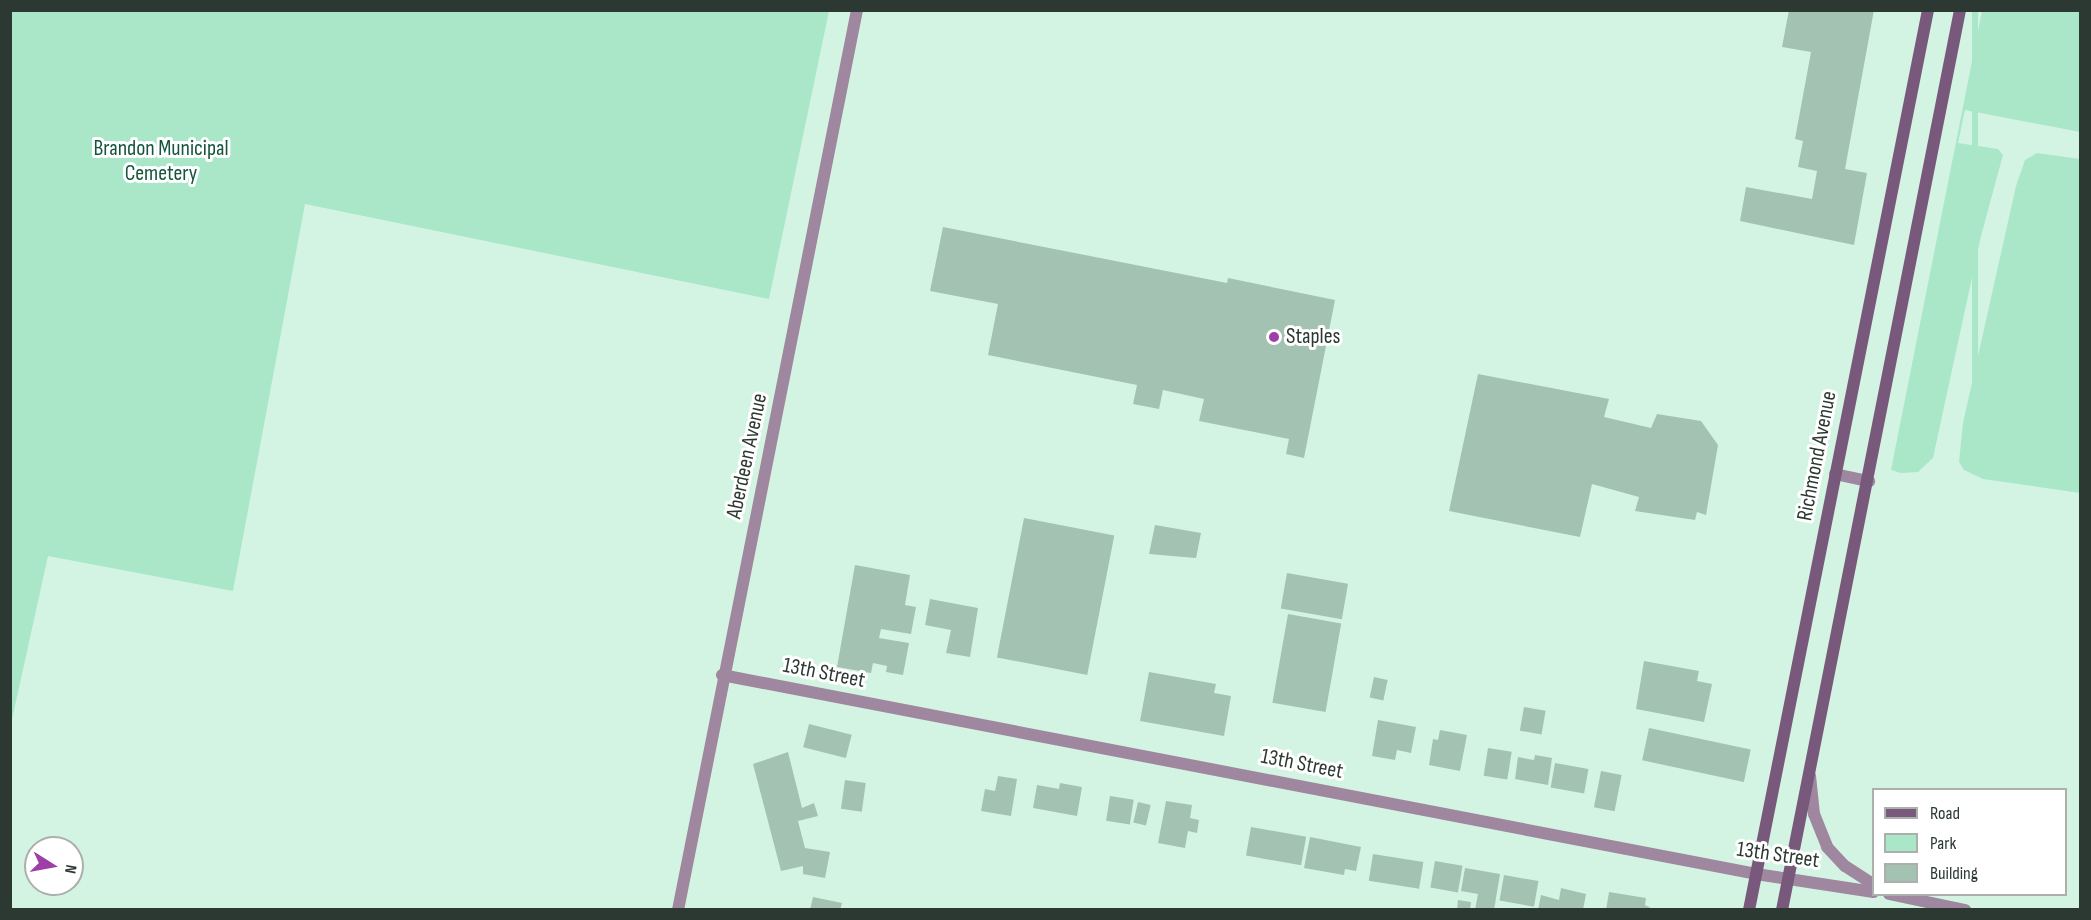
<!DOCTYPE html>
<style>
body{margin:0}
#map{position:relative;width:2091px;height:920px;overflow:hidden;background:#d4f4e3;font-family:"Sofia Sans Condensed",sans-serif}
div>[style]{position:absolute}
.green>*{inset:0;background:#a9e7c8;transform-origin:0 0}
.building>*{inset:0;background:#a4c2b2;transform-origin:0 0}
.minor>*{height:12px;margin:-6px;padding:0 6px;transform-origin:6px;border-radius:6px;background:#9e879f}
.tertiary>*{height:12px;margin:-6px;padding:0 6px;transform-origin:6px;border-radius:6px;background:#9e879f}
.secondary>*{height:12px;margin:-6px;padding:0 6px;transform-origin:6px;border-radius:6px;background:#78587b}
.dots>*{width:16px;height:16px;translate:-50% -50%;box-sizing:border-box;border:3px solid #fff;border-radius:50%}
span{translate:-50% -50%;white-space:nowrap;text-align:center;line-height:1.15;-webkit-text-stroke:6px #fff;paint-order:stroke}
.park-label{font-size:22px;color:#15553c}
.poi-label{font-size:22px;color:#2c3932}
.left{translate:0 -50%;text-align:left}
.street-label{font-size:22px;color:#2c3932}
.frame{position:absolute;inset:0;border:12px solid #2c3932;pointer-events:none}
.legend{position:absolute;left:1872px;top:788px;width:195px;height:108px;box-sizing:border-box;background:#fff;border:2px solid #abb0ad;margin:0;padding:8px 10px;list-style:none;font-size:18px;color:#2c3932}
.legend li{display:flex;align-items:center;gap:12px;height:30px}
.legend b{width:30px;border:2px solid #abb0ad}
.north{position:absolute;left:24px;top:836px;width:60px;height:60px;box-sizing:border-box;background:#fff;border:2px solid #abb0ad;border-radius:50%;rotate:101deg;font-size:16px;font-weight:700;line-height:24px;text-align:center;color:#2c3932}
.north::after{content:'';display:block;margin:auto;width:21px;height:27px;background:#9e3fa8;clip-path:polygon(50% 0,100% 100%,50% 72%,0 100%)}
</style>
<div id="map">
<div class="green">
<div style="clip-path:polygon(11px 10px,829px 10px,829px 11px,769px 299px,305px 204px,233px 591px,48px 556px,11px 724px)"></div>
<div style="left:1972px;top:11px;width:6px;height:461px"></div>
<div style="clip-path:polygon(1982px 11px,2080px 11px,2080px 132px,1965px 110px,1958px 143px,1998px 149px,2003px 155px,1981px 236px,1933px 458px,1918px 472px,1901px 473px,1891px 470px)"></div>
<div style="clip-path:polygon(2037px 153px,2080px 159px,2080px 493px,1983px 479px,1964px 470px,1959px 462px,1963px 423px,2016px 186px,2025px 160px)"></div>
</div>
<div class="building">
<div style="clip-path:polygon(1789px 10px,1874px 10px,1845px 169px,1867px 173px,1854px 245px,1740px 221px,1746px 187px,1812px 199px,1817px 171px,1798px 167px,1803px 141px,1795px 139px,1811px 52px,1782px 47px)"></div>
<div style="clip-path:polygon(943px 227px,1227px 283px,1228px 278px,1335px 300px,1304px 458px,1286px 454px,1289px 439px,1199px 421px,1204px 399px,1163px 390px,1159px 409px,1133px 404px,1137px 385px,988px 355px,998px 304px,930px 291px)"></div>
<div style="clip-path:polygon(1478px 374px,1609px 399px,1604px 417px,1651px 428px,1657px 414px,1701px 421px,1718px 445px,1706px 515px,1697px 512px,1695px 520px,1635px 511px,1639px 497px,1592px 484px,1580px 537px,1449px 511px)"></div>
<div style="left:1024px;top:518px;width:92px;height:142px;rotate:11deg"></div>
<div style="clip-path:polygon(1155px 525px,1201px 533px,1196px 558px,1149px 554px)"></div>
<div style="clip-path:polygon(855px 565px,910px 575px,905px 605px,916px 607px,911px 634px,881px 629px,879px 638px,909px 643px,903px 675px,886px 672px,887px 666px,873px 663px,871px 673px,837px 667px)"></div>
<div style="left:1287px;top:573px;width:62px;height:36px;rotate:10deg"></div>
<div style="clip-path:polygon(930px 599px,978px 608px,970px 657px,946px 653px,951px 630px,925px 625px)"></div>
<div style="left:1288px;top:614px;width:54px;height:90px;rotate:10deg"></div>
<div style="clip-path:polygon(1644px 661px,1699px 671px,1697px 681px,1712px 684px,1704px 722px,1636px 709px)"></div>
<div style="clip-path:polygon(1149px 672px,1216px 684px,1214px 693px,1231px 696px,1224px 736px,1140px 721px)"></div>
<div style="left:1374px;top:677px;width:14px;height:21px;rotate:12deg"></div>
<div style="left:1524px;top:707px;width:22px;height:24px;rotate:10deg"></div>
<div style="clip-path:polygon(1378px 720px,1416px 727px,1411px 753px,1397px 750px,1395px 760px,1372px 756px)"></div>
<div style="left:809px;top:724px;width:44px;height:24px;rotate:14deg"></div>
<div style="left:1649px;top:728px;width:104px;height:33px;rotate:12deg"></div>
<div style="clip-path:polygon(1440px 730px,1467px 735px,1460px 771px,1429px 765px,1433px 739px,1438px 740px)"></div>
<div style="left:1488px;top:748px;width:24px;height:28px;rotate:9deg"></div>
<div style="clip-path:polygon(788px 752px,802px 808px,814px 803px,818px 816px,798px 821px,805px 848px,830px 852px,825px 878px,803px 874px,803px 866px,781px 871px,753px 764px)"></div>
<div style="clip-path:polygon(1535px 755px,1552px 758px,1548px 785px,1515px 779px,1518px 757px,1534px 760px)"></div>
<div style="left:1555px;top:763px;width:34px;height:25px;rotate:10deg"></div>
<div style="left:1601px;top:771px;width:21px;height:37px;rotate:11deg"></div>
<div style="clip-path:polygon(998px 776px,1017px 779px,1011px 816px,981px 811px,985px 789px,995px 791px)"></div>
<div style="left:845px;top:780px;width:21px;height:29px;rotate:8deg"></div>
<div style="clip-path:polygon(1060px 783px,1082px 787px,1077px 816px,1033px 808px,1037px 785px,1059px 789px)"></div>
<div style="left:1110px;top:796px;width:24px;height:25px;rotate:9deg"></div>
<div style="clip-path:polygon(1166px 801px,1192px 805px,1190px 818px,1199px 820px,1197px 833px,1188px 831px,1185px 848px,1158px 843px)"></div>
<div style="left:1138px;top:802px;width:13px;height:21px;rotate:13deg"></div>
<div style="left:1251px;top:827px;width:56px;height:29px;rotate:10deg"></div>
<div style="clip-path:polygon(1310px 837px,1361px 847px,1356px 871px,1345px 869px,1344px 875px,1304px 868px)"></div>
<div style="left:1373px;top:854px;width:51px;height:27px;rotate:9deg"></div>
<div style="left:1435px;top:861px;width:28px;height:27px;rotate:10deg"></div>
<div style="clip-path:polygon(1465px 868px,1500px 874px,1494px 910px,1475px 910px,1478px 894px,1461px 891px)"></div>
<div style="left:1504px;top:875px;width:35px;height:26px;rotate:10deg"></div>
<div style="clip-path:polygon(1561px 888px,1586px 894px,1583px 910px,1538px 910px,1541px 895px,1559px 900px)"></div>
<div style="clip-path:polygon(1609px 892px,1646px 898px,1645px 905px,1655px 910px,1606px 910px)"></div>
<div style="clip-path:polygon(813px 897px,842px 903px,840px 910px,810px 910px)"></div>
<div style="clip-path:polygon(1458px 900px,1471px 902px,1470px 910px,1457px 910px)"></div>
</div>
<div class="minor">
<div style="left:1835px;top:474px;width:35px;rotate:12deg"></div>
<div style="left:722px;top:675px;width:1053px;rotate:10.89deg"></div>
</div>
<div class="tertiary">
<div style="left:1810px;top:776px;width:38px;rotate:84deg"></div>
<div style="left:1814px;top:814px;width:35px;rotate:68deg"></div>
<div style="left:1827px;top:847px;width:26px;rotate:47deg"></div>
<div style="left:1845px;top:866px;width:35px;rotate:33deg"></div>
<div style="left:1756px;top:874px;width:119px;rotate:8.7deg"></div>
<div style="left:1889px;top:894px;width:78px;rotate:11.9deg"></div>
<div style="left:678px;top:910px;width:918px;rotate:-78.75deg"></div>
</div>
<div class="secondary">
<div style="left:1749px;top:910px;width:918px;rotate:-78.75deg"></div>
<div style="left:1782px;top:910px;width:917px;rotate:-78.81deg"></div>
</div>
<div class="dots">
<div style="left:1274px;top:337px;background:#9e3fa8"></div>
</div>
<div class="park-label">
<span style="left:161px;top:161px">Brandon Municipal<br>Cemetery</span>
</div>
<div class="poi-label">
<span class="left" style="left:1286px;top:337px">Staples</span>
</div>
<div class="street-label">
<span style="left:747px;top:456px;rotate:-78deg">Aberdeen Avenue</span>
<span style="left:1817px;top:456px;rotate:-79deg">Richmond Avenue</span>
<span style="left:824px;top:673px;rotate:11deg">13th Street</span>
<span style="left:1302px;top:764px;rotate:11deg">13th Street</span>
<span style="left:1778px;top:855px;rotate:8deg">13th Street</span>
</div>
<div class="frame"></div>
<ul class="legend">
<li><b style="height:8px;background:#78587b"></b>Road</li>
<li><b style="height:16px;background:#a9e7c8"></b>Park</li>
<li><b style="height:16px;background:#a4c2b2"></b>Building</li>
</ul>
<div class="north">N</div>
</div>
